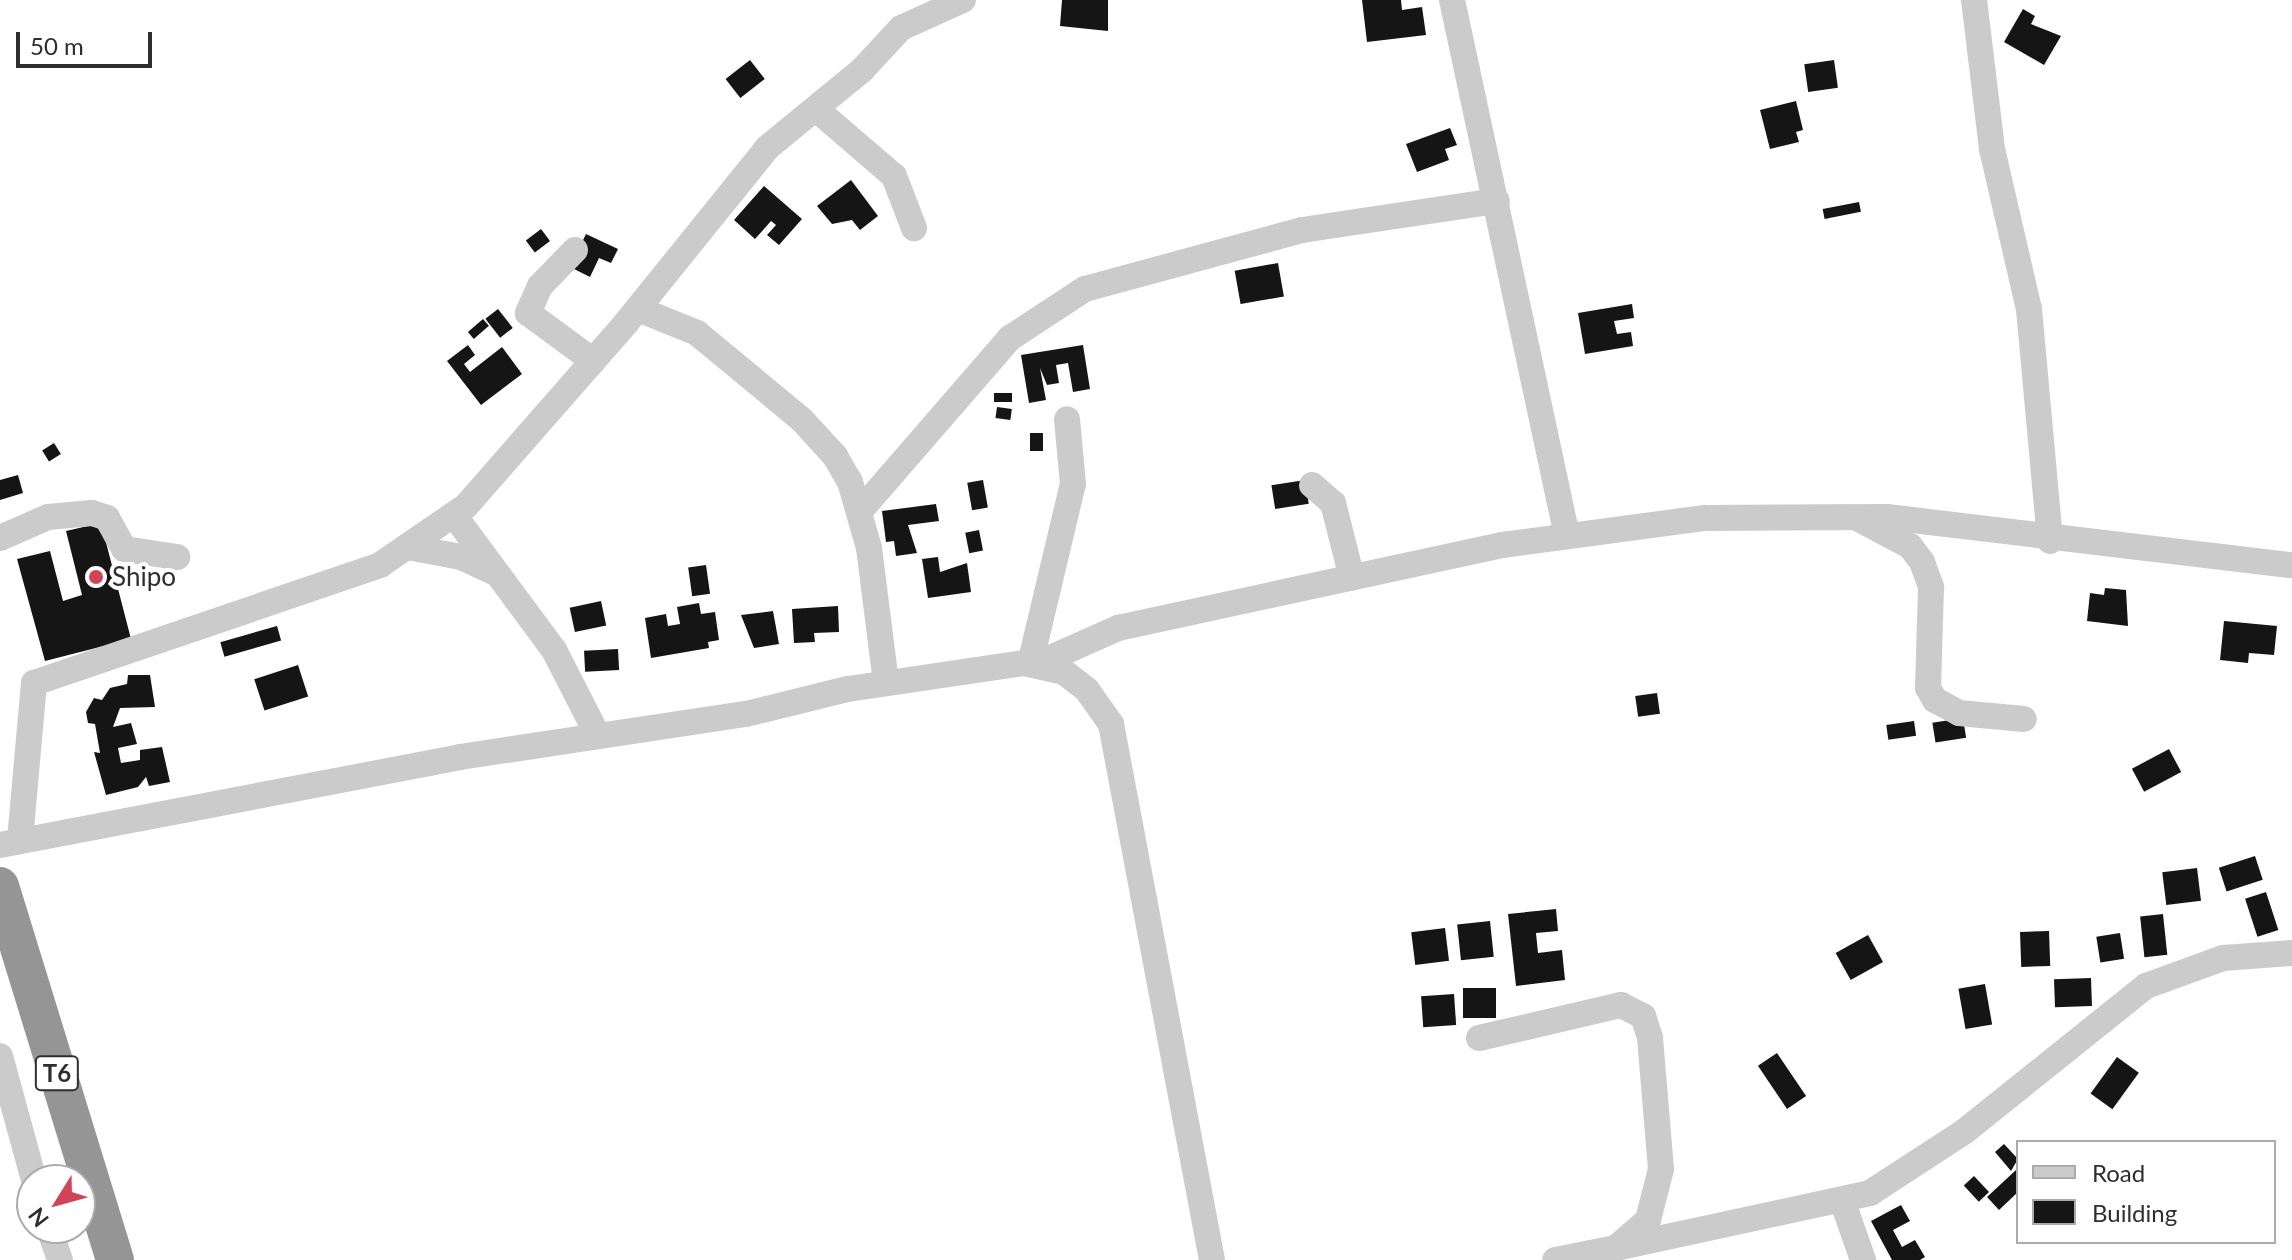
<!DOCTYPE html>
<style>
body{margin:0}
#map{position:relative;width:2292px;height:1260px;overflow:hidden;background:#fff;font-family:Lato,sans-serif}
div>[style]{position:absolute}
.building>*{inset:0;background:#151515;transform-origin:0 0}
.minor>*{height:26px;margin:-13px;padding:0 13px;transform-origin:13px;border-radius:13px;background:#cbcbcb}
.highway>*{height:38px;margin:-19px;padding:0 19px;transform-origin:19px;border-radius:19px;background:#959595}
.dots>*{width:22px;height:22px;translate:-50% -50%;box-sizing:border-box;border:4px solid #fff;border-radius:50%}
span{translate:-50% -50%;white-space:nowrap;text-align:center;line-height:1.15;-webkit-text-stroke:8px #fff;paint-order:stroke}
.shield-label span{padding:2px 6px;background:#fff;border:2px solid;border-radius:6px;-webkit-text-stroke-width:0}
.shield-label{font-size:24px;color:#2e2e2e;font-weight:700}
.poi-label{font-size:26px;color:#2e2e2e}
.left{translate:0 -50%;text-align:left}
.legend{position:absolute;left:2016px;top:1140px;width:260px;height:104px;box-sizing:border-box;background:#fff;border:2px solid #ababab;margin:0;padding:10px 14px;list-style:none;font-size:24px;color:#2e2e2e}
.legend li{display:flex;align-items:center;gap:16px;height:40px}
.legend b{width:40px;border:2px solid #ababab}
.north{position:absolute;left:16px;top:1164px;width:80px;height:80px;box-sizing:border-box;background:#fff;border:2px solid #ababab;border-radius:50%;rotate:233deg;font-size:22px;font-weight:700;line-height:32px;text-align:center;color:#2e2e2e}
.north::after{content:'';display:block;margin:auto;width:28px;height:36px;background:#d24455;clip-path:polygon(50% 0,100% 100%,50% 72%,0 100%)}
.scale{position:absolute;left:16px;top:32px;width:136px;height:36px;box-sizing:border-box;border:4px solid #2e2e2e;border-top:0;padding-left:10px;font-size:24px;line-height:28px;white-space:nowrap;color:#2e2e2e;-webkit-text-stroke:6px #fff;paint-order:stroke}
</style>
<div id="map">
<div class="building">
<div style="clip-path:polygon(1062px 0,1108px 0,1108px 31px,1060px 26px)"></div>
<div style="clip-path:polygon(1362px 0,1401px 0,1402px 10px,1422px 7px,1426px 35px,1367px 42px)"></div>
<div style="clip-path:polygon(2023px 9px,2035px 16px,2031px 24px,2061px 36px,2044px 65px,2004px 42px)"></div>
<div style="left:750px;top:60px;width:24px;height:31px;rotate:52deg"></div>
<div style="left:1834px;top:60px;width:28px;height:30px;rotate:82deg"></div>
<div style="clip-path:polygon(1796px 101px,1803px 130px,1796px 132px,1799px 142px,1770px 149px,1760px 110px)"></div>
<div style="clip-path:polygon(1450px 128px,1457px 145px,1445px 149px,1449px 160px,1417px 172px,1406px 144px)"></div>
<div style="clip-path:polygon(851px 180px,878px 216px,860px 230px,852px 220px,832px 224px,817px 206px)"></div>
<div style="clip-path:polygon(764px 186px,802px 219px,779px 245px,767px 235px,776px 225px,771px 221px,755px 239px,734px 220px)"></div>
<div style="left:1859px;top:202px;width:10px;height:37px;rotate:79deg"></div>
<div style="left:541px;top:229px;width:15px;height:19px;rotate:53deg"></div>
<div style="clip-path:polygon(586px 234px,618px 249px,611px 263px,599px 258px,590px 277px,570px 267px)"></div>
<div style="left:1278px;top:263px;width:34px;height:44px;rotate:80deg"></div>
<div style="clip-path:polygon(1632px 304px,1634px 318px,1614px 321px,1617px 334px,1631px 332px,1633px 346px,1585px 354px,1578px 313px)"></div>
<div style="left:498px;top:309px;width:24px;height:16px;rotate:52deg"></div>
<div style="left:483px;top:319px;width:9px;height:20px;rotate:49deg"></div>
<div style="clip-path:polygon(468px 345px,475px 355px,464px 364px,470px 372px,502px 347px,522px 374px,481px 405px,447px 361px)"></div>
<div style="clip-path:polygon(1083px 345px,1090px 389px,1073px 392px,1068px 363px,1056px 365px,1059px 383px,1047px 385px,1040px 368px,1046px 400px,1029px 403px,1021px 355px)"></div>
<div style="left:994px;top:393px;width:18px;height:9px"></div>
<div style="left:997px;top:407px;width:15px;height:11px;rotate:8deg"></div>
<div style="left:1030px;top:433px;width:13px;height:18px"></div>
<div style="left:54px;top:443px;width:13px;height:14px;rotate:58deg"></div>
<div style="clip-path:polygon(18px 475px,23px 493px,0 500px,0 480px)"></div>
<div style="left:983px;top:480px;width:28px;height:16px;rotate:80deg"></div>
<div style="left:1305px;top:480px;width:24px;height:34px;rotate:81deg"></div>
<div style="clip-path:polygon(936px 504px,939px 521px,908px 525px,917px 553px,896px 556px,894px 541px,886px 542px,882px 511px)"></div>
<div style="clip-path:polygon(101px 523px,131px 639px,45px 661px,17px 559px,50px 551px,63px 601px,82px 595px,66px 531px)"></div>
<div style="left:979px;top:530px;width:21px;height:14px;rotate:79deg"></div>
<div style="clip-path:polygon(938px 557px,940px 572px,967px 563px,971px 592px,928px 598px,922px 559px)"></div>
<div style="left:706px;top:565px;width:29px;height:18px;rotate:82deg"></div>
<div style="clip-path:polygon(2105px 588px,2126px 590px,2128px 626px,2087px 621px,2090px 593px,2104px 595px)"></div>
<div style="left:601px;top:601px;width:25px;height:32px;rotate:78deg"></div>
<div style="clip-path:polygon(699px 603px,701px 614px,715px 612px,719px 640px,708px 642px,709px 648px,651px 658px,645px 618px,666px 614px,668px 626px,680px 624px,677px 607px)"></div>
<div style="clip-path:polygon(838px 606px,839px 632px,814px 633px,815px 642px,794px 643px,792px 609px)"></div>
<div style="clip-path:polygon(773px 611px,779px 644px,754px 648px,741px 615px)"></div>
<div style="clip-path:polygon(2224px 621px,2277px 626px,2274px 655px,2249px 653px,2248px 663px,2220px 660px)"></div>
<div style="left:277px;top:626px;width:15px;height:59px;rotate:74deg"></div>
<div style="left:618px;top:649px;width:21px;height:34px;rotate:87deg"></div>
<div style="left:298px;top:665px;width:33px;height:46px;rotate:72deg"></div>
<div style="clip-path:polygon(128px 675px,150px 675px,155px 707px,120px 708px,113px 727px,131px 723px,137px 744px,118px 748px,121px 763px,140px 760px,140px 750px,162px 747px,170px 782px,149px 786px,146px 777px,138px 787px,106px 795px,94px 752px,100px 753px,95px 724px,88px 723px,86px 712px,94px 698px,102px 700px,110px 688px,127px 684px)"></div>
<div style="left:1657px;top:693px;width:21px;height:22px;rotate:82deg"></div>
<div style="left:1963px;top:718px;width:20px;height:31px;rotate:81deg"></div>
<div style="left:1914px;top:721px;width:15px;height:28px;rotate:82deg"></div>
<div style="left:2169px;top:749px;width:26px;height:42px;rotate:62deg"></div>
<div style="left:2255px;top:856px;width:25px;height:38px;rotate:72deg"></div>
<div style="left:2197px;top:868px;width:33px;height:35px;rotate:83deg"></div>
<div style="left:2266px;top:892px;width:40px;height:22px;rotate:72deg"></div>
<div style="clip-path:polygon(1556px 909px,1558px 931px,1536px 933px,1538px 953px,1562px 950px,1565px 980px,1516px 986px,1508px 914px)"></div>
<div style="left:2163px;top:914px;width:41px;height:23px;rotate:84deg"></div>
<div style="left:1490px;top:921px;width:36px;height:33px;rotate:84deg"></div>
<div style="left:1445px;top:928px;width:33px;height:34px;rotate:83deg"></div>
<div style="left:2049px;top:931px;width:35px;height:29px;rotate:88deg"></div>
<div style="left:2120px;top:933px;width:26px;height:24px;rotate:81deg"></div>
<div style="left:1868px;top:935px;width:31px;height:37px;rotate:61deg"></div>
<div style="left:2091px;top:978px;width:28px;height:37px;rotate:88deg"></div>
<div style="left:1985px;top:984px;width:41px;height:27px;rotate:80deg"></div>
<div style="left:1463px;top:988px;width:33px;height:30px"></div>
<div style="left:1454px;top:994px;width:31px;height:33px;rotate:86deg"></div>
<div style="left:1777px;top:1053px;width:52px;height:23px;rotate:56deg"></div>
<div style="left:2117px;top:1057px;width:27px;height:45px;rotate:36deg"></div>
<div style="clip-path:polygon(2004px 1144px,2018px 1159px,2011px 1171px,1995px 1152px)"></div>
<div style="clip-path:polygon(2016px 1170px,2018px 1192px,1999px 1210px,1987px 1197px)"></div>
<div style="left:1974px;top:1176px;width:22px;height:14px;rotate:47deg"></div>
<div style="clip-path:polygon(1901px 1205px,1910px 1221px,1893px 1230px,1902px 1247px,1915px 1240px,1925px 1257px,1920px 1260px,1892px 1260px,1871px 1221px)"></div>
</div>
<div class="minor">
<div style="left:1452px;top:0;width:548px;rotate:77.89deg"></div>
<div style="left:1974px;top:0;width:150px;rotate:83.1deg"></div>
<div style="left:1992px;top:149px;width:164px;rotate:77deg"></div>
<div style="left:2029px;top:309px;width:233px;rotate:84.8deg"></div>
<div style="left:816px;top:109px;width:103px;rotate:40.7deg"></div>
<div style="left:894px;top:176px;width:56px;rotate:69deg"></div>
<div style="left:575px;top:250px;width:50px;rotate:134.2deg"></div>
<div style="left:540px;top:286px;width:30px;rotate:114deg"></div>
<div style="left:528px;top:313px;width:81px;rotate:36.4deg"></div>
<div style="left:638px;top:309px;width:64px;rotate:22.1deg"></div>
<div style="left:697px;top:333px;width:136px;rotate:39.6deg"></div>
<div style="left:802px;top:420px;width:49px;rotate:47.5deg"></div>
<div style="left:835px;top:456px;width:30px;rotate:60deg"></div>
<div style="left:850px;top:482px;width:69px;rotate:73.9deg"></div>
<div style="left:869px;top:548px;width:136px;rotate:82.8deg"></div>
<div style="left:1312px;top:485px;width:28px;rotate:41deg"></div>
<div style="left:1333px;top:503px;width:77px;rotate:75.8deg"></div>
<div style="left:860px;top:511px;width:229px;rotate:-49.1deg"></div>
<div style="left:1010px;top:338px;width:90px;rotate:-33.2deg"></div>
<div style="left:1085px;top:289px;width:225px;rotate:-15.2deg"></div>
<div style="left:1302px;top:230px;width:197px;rotate:-8.5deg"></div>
<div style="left:454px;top:515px;width:168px;rotate:53.5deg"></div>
<div style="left:554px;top:650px;width:94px;rotate:62.9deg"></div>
<div style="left:1859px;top:519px;width:58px;rotate:27.9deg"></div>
<div style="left:1910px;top:546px;width:20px;rotate:53deg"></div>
<div style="left:1922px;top:562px;width:27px;rotate:70deg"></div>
<div style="left:1931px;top:587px;width:101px;rotate:91.7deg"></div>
<div style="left:1928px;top:688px;width:14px;rotate:60deg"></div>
<div style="left:1935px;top:700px;width:27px;rotate:28deg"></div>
<div style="left:1959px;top:713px;width:65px;rotate:5.3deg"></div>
<div style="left:0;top:538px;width:52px;rotate:-23.6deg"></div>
<div style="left:48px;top:517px;width:44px;rotate:-5.2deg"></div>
<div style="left:92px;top:513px;width:16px;rotate:18deg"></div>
<div style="left:107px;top:518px;width:35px;rotate:61deg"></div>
<div style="left:124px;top:549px;width:54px;rotate:8.6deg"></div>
<div style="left:408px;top:547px;width:54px;rotate:10.7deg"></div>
<div style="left:461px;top:557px;width:35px;rotate:25deg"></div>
<div style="left:1030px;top:664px;width:185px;rotate:-76.6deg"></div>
<div style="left:1073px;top:484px;width:65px;rotate:-95.3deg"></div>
<div style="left:1037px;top:664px;width:89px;rotate:-24deg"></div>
<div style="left:1118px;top:628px;width:393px;rotate:-12.2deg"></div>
<div style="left:1502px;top:545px;width:205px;rotate:-7.6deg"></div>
<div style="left:1705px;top:518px;width:182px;rotate:-0.3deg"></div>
<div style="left:1887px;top:517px;width:408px;rotate:6.8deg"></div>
<div style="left:20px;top:840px;width:158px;rotate:-84.9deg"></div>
<div style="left:34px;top:683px;width:366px;rotate:-18.8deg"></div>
<div style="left:380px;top:565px;width:104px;rotate:-34.5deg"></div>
<div style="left:466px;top:506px;width:243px;rotate:-48.8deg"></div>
<div style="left:626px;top:323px;width:225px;rotate:-51.1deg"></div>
<div style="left:767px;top:148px;width:123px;rotate:-39.4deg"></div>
<div style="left:862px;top:70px;width:57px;rotate:-47.1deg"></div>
<div style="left:901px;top:28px;width:68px;rotate:-24.3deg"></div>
<div style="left:0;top:845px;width:468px;rotate:-10.8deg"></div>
<div style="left:460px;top:757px;width:289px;rotate:-8.6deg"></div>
<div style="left:746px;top:714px;width:105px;rotate:-13.8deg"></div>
<div style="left:848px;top:689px;width:178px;rotate:-8.4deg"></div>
<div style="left:1024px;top:663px;width:41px;rotate:12.7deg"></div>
<div style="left:1064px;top:672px;width:29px;rotate:38deg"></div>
<div style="left:1087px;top:690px;width:42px;rotate:54.8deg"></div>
<div style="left:1111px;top:724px;width:545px;rotate:79.33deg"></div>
<div style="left:1479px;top:1038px;width:146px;rotate:-13.1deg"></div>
<div style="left:1621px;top:1005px;width:25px;rotate:27deg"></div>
<div style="left:1643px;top:1016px;width:23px;rotate:72deg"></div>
<div style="left:1650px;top:1038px;width:131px;rotate:85.2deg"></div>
<div style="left:1661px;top:1169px;width:53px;rotate:104.3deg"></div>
<div style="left:1648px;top:1220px;width:43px;rotate:138.8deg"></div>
<div style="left:1616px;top:1248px;width:62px;rotate:168.9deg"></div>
<div style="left:0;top:1056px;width:129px;rotate:74.7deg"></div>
<div style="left:1842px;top:1200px;width:64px;rotate:70.7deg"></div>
<div style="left:49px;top:1228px;width:34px;rotate:71deg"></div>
<div style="left:1616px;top:1248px;width:260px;rotate:-12.2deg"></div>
<div style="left:1870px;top:1193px;width:113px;rotate:-33.1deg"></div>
<div style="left:1965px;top:1131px;width:232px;rotate:-38.7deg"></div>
<div style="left:2146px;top:986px;width:82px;rotate:-20deg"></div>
<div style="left:2223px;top:958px;width:69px;rotate:-4.1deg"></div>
</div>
<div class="highway">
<div style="left:0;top:886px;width:391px;rotate:72.9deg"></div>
</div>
<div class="dots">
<div style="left:96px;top:577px;background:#d24455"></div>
</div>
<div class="shield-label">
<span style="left:57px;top:1073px">T6</span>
</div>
<div class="poi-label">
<span class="left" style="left:112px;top:577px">Shipo</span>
</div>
<ul class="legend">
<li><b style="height:10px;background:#cbcbcb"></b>Road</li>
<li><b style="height:22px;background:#151515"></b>Building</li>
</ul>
<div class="north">N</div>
<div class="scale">50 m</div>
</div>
